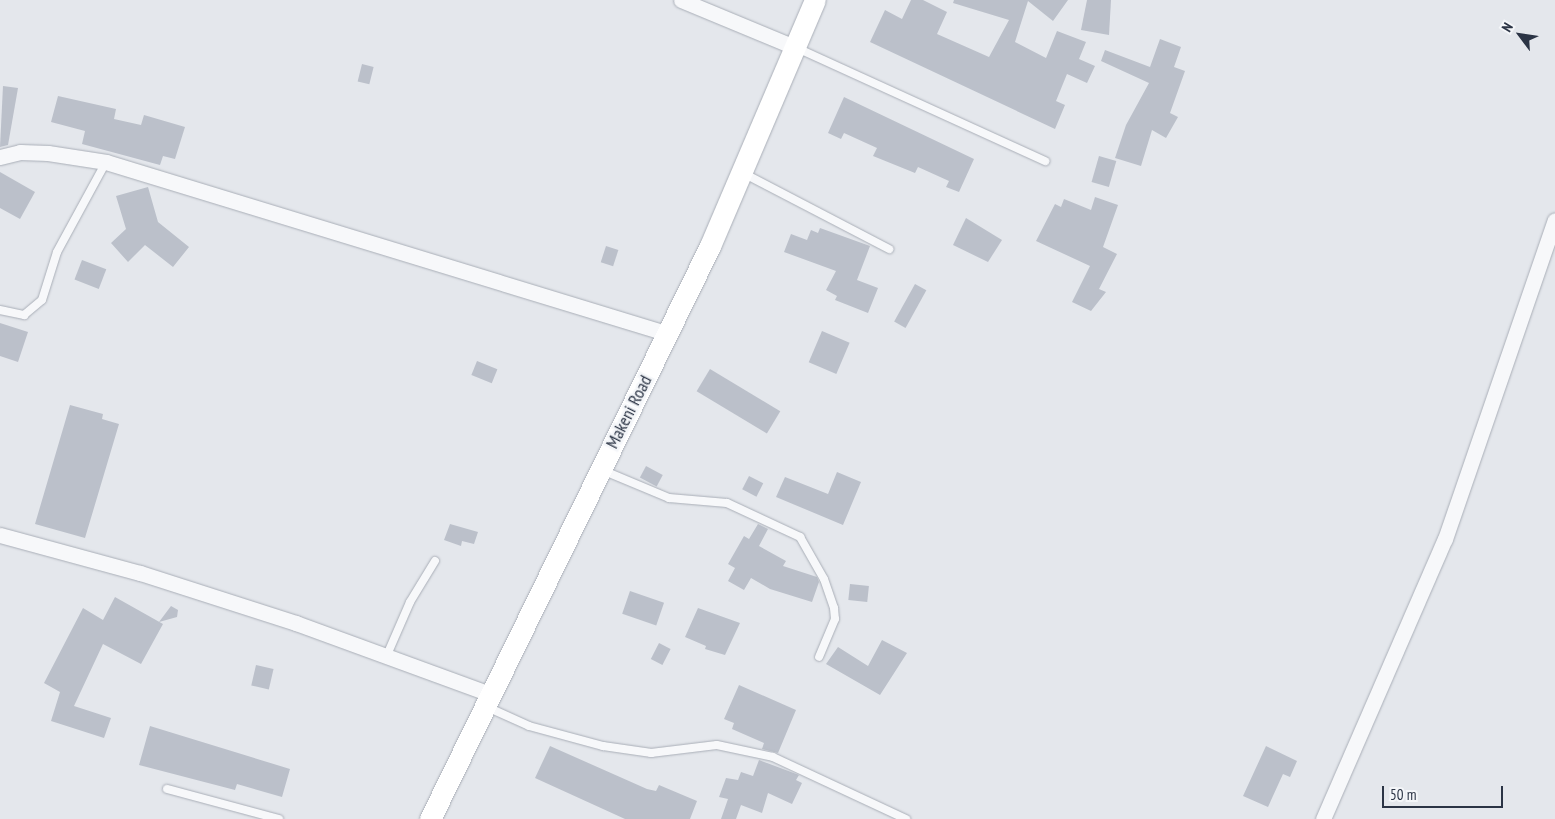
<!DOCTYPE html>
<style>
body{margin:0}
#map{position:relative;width:1555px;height:819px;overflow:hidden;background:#e4e7ec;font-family:"PT Sans Narrow",sans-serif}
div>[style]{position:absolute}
.building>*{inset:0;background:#bbc0ca;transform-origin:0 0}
.roads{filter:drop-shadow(0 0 1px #a9aeb7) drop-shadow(0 0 1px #a9aeb7)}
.lane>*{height:8px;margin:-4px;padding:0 4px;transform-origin:4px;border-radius:4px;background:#f7f8fa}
.street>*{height:15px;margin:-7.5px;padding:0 7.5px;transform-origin:7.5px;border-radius:7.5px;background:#f7f8fa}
.secondary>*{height:21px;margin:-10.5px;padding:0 10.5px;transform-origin:10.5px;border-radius:10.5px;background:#fff}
span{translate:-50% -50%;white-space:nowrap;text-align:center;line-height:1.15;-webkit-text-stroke:5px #f4f6f9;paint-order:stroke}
.street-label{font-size:18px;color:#2b3445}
.north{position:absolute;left:1495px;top:10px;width:50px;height:50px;-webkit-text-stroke:4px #f4f6f9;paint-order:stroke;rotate:301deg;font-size:14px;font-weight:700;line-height:20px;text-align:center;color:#2b3445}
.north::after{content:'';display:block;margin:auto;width:18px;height:22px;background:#2b3445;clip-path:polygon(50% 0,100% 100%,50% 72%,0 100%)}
.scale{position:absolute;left:1382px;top:786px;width:121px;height:22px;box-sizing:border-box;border:2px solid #2b3445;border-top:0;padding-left:6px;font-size:15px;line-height:18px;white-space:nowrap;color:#2b3445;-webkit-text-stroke:4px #f4f6f9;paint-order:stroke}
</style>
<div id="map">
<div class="building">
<div style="clip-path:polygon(911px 0,923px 0,947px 12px,937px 34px,989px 57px,1009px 20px,953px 3px,954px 0,1068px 0,1053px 21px,1028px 1px,1015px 42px,1046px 58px,1057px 31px,1086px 42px,1079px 59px,1095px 66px,1087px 83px,1067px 74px,1056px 101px,1065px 105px,1055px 129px,870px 42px,885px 10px,902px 19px)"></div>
<div style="clip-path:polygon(1087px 0,1111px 0,1109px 35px,1081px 30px)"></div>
<div style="clip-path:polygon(1160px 39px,1181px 47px,1174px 67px,1185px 71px,1170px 113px,1178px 117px,1166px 138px,1152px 130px,1141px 166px,1115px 158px,1126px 125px,1149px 83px,1101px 61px,1105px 50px,1150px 67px)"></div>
<div style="left:362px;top:64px;width:12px;height:18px;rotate:14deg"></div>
<div style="clip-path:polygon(3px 86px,18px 88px,8px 145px,0 147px)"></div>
<div style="clip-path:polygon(58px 96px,116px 109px,114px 119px,141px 125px,144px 115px,185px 127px,175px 159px,163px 156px,160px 165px,82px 144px,85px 131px,51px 122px)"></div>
<div style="clip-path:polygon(844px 97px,974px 159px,959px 192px,946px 187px,949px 181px,918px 167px,915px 173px,873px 156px,877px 148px,844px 133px,841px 139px,828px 133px)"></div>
<div style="left:1099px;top:156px;width:18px;height:27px;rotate:16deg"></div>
<div style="clip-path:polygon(0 172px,35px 192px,20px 219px,0 208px)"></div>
<div style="clip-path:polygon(148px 187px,158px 222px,189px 247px,173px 267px,145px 245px,128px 262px,111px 243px,126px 229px,116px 196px)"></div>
<div style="clip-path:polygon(1095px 197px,1118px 205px,1103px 247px,1117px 254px,1099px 289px,1106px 292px,1091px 311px,1072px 302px,1090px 266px,1036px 241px,1055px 204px,1061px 207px,1064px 199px,1091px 210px)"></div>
<div style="clip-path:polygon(966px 218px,1002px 240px,988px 262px,953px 245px)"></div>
<div style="clip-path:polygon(820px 228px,870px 246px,857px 280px,878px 288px,868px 313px,835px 300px,837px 296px,826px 290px,836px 271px,784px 252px,791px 234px,807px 240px,811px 230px,818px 233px)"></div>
<div style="left:606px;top:246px;width:13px;height:17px;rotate:18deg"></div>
<div style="left:82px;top:260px;width:26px;height:21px;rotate:21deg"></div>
<div style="left:915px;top:284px;width:13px;height:43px;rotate:29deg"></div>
<div style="clip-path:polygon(0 323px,28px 332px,18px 362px,0 356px)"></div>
<div style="left:822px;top:331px;width:30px;height:34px;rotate:23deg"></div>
<div style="left:477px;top:361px;width:22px;height:15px;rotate:22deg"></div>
<div style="left:710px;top:369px;width:82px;height:26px;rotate:31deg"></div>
<div style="clip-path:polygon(70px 405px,103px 414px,102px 419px,119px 424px,85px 538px,35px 524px)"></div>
<div style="left:646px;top:466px;width:19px;height:13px;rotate:28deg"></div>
<div style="clip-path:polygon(837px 472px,861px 482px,843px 525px,776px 497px,785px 477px,828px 494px)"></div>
<div style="left:749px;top:476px;width:16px;height:15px;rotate:27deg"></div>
<div style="clip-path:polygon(450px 524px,478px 532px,474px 544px,462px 541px,461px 546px,444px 540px)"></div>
<div style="clip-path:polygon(758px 524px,768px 529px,759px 546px,786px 561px,783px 566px,817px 577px,819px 582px,812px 602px,770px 589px,751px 578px,744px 590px,728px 581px,735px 568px,728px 564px,744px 536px,749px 539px)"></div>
<div style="left:850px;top:584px;width:19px;height:16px;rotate:6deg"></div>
<div style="left:630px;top:591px;width:36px;height:24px;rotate:19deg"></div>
<div style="clip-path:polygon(115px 597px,163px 624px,141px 664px,103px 644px,74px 706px,111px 718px,104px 738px,51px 721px,60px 692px,44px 683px,83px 608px,103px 620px)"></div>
<div style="clip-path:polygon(171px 606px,178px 610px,177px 617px,159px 622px)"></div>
<div style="clip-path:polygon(698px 608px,740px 623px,725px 655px,705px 649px,706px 646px,685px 637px)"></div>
<div style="clip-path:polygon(882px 640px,907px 653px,880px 695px,826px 664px,838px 647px,868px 666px)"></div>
<div style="left:659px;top:643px;width:13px;height:18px;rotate:27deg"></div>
<div style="left:256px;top:665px;width:18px;height:21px;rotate:13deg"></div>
<div style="clip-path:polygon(739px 685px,796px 710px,778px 753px,762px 749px,764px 743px,732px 729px,734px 723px,724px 719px)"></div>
<div style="clip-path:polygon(150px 726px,290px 769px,282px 797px,237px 784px,235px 790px,139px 765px)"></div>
<div style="clip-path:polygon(550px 746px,647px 789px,656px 791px,659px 785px,697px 801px,690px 819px,625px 819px,535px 778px)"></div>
<div style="clip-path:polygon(1266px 746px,1297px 761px,1290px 777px,1283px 774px,1268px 807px,1243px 796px)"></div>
<div style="clip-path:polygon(759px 760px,799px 775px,796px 780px,802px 783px,792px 804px,768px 793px,762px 813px,741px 805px,736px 819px,721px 819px,728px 799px,719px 797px,726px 778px,738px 780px,741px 772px,753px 776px)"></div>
</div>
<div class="roads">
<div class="lane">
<div style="left:797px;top:48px;width:273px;rotate:24.5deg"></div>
<div style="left:743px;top:173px;width:165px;rotate:27.5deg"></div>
<div style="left:0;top:310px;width:25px;rotate:12deg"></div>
<div style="left:24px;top:315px;width:23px;rotate:-40deg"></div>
<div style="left:42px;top:300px;width:50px;rotate:-72.6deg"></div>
<div style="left:57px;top:252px;width:102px;rotate:-61.4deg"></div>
<div style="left:602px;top:470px;width:73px;rotate:22.7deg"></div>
<div style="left:669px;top:498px;width:58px;rotate:4.9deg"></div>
<div style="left:727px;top:503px;width:81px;rotate:25deg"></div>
<div style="left:800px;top:537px;width:48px;rotate:60.3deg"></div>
<div style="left:824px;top:579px;width:31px;rotate:71deg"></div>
<div style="left:834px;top:608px;width:11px;rotate:85deg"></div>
<div style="left:835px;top:619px;width:41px;rotate:112.8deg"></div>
<div style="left:387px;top:655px;width:58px;rotate:-66.5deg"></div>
<div style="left:410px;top:602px;width:48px;rotate:-58.6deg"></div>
<div style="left:487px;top:707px;width:46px;rotate:24.3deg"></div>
<div style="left:529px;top:726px;width:77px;rotate:15.1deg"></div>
<div style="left:603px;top:746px;width:49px;rotate:8.3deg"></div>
<div style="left:651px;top:753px;width:66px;rotate:-6.9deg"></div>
<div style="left:717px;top:745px;width:57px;rotate:12.1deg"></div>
<div style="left:773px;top:757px;width:147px;rotate:25deg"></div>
<div style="left:167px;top:789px;width:116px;rotate:15deg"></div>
</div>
<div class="street">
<div style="left:681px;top:0;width:126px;rotate:22.5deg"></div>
<div style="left:0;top:157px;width:21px;rotate:-14deg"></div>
<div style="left:20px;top:152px;width:28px;rotate:2deg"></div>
<div style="left:48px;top:153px;width:59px;rotate:8.8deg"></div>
<div style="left:106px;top:162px;width:589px;rotate:16.99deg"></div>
<div style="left:0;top:535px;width:145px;rotate:15.2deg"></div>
<div style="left:140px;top:573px;width:164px;rotate:17.8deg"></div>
<div style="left:296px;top:623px;width:210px;rotate:20.1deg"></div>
<div style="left:1323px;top:819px;width:305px;rotate:-66.5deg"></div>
<div style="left:1445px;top:539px;width:337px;rotate:-71deg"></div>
</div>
<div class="secondary">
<div style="left:430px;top:819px;width:638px;rotate:-63.96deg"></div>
<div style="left:710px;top:246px;width:267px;rotate:-66.9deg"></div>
</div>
</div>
<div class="street-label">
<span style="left:629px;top:412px;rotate:-63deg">Makeni Road</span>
</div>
<div class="north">N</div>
<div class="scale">50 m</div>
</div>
